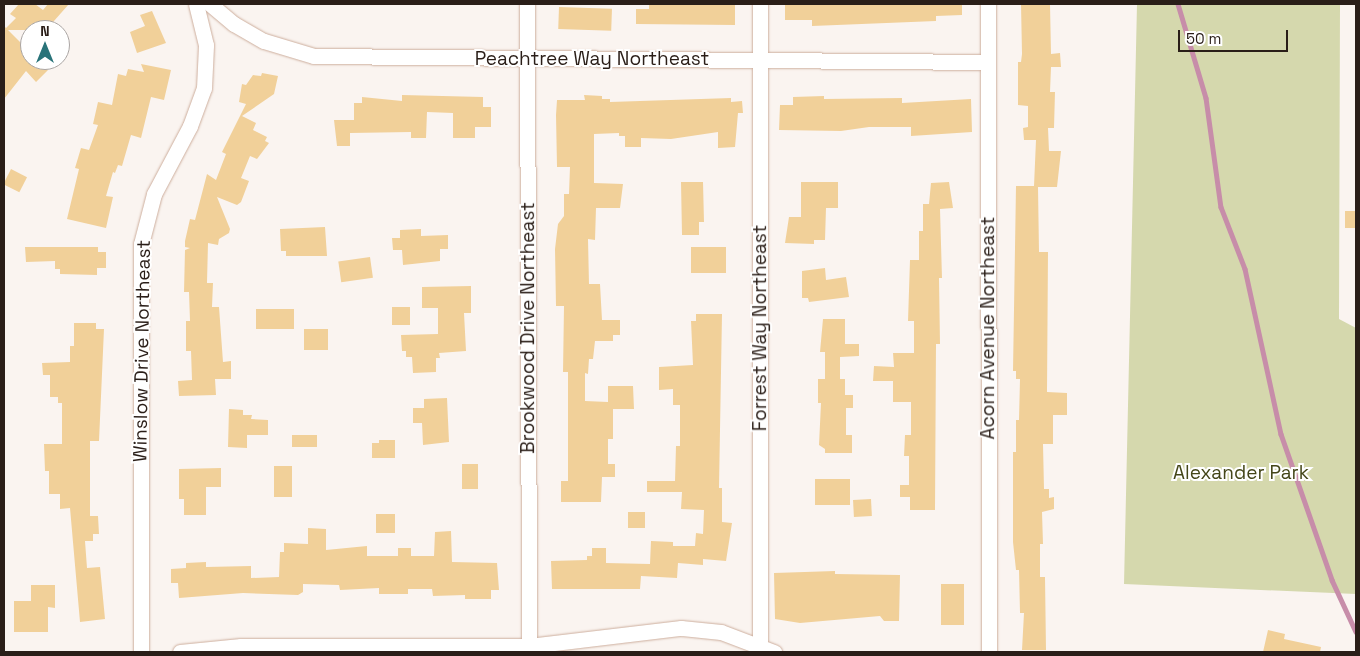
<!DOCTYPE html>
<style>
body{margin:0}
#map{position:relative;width:1360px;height:656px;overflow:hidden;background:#faf4f0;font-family:"Space Grotesk",sans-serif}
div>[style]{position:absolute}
.green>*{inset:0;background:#d5d8ad}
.stream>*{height:4.5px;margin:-2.25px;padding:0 2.25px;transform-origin:2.25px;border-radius:2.25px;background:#c78da9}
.building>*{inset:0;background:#f1d099;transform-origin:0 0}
.roads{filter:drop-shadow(0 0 1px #cdae9d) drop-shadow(0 0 1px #cdae9d)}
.street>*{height:15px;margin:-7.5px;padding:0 7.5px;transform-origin:7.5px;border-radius:7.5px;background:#fff}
span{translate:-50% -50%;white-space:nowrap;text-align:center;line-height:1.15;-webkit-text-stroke:4px #fff;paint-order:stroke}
.street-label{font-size:19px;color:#2a1e18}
.park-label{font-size:19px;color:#444618}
.frame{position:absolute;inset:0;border:5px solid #2a1e18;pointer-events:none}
.north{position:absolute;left:20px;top:20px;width:50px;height:50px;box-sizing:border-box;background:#fff;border:1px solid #aaa5a3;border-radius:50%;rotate:0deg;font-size:14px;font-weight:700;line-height:20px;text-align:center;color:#2a1e18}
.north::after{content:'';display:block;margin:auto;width:18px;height:22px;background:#297379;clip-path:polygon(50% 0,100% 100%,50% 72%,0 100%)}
.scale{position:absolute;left:1178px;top:30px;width:110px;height:22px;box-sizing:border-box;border:2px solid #2a1e18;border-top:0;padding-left:6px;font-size:15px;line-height:18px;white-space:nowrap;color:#2a1e18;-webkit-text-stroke:4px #fff;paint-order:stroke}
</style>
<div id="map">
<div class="green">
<div style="clip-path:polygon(1137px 4px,1340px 4px,1339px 319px,1356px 328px,1356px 594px,1124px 584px)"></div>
</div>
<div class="stream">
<div style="left:1178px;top:4px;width:98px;rotate:73.4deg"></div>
<div style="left:1206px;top:98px;width:110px;rotate:82.2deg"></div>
<div style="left:1221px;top:207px;width:66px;rotate:68.8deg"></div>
<div style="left:1245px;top:269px;width:169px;rotate:77.7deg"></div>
<div style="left:1281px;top:434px;width:155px;rotate:70.7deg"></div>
<div style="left:1332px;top:580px;width:57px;rotate:65.2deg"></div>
</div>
<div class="building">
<div style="clip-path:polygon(19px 4px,35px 4px,43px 10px,48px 4px,69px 4px,46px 30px,8px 30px,30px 52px,30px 60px,38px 60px,48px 70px,36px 82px,26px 71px,4px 99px,4px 26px,6px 28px,16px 18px,10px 14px)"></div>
<div style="clip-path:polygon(649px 4px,735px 4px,735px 25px,636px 24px,636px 9px,649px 9px)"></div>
<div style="clip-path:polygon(785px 4px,962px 4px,962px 15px,936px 16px,936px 21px,812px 26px,812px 20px,785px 20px)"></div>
<div style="clip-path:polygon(1021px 4px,1050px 4px,1051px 54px,1060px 53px,1061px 67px,1051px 67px,1050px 92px,1055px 92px,1054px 128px,1048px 128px,1049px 151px,1061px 151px,1057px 187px,1038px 187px,1039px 252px,1048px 252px,1047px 392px,1067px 393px,1067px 415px,1053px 415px,1053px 444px,1043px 444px,1044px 489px,1049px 489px,1049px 498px,1054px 497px,1054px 509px,1042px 512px,1043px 544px,1040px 544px,1040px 577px,1045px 577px,1046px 650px,1022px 650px,1024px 613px,1020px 613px,1019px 570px,1016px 570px,1013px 542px,1013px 452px,1016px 452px,1016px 420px,1019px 420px,1020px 379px,1016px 379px,1016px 371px,1013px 371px,1016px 186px,1034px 186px,1036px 140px,1024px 140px,1023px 128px,1028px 127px,1028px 106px,1018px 105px,1018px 62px,1021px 62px,1022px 54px)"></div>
<div style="left:559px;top:7px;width:53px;height:22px;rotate:2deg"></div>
<div style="clip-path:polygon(152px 11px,166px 43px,137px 53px,130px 32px,145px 26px,140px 15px)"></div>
<div style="clip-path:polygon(141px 64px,171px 70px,164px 100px,151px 97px,141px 138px,131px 135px,122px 166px,118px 165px,115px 173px,113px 172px,106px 196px,113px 197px,106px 228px,67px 219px,79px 169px,75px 168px,81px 148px,89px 150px,98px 125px,93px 124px,98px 102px,112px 105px,118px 74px,126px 76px,128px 69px,144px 72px)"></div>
<div style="clip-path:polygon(262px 73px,278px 76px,274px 94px,242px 116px,256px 123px,253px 130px,267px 137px,265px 141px,269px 143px,257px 159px,250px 156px,241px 178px,249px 181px,241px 202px,237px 205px,217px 197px,230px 229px,229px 233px,219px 239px,218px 245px,208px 243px,207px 283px,213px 283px,212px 307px,219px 307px,223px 362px,231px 361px,231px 379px,215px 379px,216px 395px,179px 396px,178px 381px,192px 380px,191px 351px,186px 351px,186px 321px,190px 321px,189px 292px,184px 292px,185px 250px,190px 248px,185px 247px,185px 241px,190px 219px,195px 220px,207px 174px,216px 180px,226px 154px,222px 152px,246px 104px,239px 102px,242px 84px,246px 85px,253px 75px,261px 76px)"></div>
<div style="clip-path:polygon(402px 95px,483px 97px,483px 107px,491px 107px,491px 127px,475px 127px,475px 138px,453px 138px,453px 113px,427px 112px,426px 138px,411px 138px,411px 132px,350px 133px,350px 146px,337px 146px,334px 120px,354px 120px,354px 103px,362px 103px,362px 97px,402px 101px)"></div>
<div style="clip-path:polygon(584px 95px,602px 96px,602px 99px,610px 99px,610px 102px,731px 98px,731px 102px,742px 101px,743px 113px,738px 113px,735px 147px,718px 148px,718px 132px,671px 139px,641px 138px,641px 147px,625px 147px,625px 136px,619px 136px,619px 133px,594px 134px,594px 183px,623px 184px,620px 208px,596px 208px,595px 240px,588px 239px,589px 284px,600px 284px,602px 320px,620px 320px,620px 335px,613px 335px,613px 341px,595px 341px,593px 359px,589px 359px,588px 374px,585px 373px,585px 401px,608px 402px,608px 386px,633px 386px,634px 409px,613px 409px,613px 439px,608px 439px,608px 464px,615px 464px,615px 477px,602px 477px,601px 502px,561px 502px,561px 481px,568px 481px,568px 372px,563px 372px,564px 306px,556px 306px,555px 249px,558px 224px,564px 216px,564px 194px,569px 194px,570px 167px,557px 167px,556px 115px,557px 100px,585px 100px)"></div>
<div style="clip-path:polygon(824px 96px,824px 99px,902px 98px,902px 103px,971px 99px,972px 132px,911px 136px,911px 127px,869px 127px,841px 131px,779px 130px,780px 105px,793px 105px,793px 97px)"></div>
<div style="left:11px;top:169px;width:18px;height:17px;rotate:27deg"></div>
<div style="clip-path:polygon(681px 182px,703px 182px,704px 222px,699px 222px,699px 235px,682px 235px)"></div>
<div style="clip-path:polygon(801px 182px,838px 182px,838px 208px,826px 208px,825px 240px,814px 240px,814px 244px,785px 243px,789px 217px,801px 217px)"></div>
<div style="clip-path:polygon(949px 182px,953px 208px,940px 209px,942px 278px,939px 278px,940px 344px,936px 344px,935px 510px,910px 510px,910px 497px,900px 497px,900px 485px,909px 485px,909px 456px,904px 456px,905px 435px,911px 435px,911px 402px,893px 402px,893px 381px,873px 381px,874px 366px,894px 367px,893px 353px,914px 353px,914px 321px,908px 321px,910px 260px,919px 260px,919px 231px,923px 231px,923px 204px,929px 204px,931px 183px)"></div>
<div style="left:1345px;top:211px;width:11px;height:17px"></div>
<div style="clip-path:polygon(325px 227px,327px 256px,286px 256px,286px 251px,281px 251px,280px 229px)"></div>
<div style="clip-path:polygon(421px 229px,421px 236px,448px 235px,448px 249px,440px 249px,440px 261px,403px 265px,402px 250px,393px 250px,392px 238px,400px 238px,400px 230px)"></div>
<div style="clip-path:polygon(25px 247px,98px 247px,98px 252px,106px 252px,106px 268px,97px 268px,97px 275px,60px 274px,60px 269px,55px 269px,55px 261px,26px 262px)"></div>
<div style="left:691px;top:247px;width:35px;height:26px"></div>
<div style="left:370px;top:257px;width:21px;height:32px;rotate:82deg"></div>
<div style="clip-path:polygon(825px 268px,826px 280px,846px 277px,849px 297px,809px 302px,808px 298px,802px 298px,802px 271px)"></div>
<div style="clip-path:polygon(471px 286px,471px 313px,464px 313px,466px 351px,439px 353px,440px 358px,436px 358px,436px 372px,413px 373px,412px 357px,406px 357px,406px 351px,402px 351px,401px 335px,438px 334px,438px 308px,422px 308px,422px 287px)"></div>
<div style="left:392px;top:307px;width:18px;height:18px"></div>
<div style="left:294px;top:309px;width:20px;height:38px;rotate:90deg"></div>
<div style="clip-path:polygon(696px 314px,722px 314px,719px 488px,722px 488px,722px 522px,732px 523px,726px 561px,703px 559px,703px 565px,678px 563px,677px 578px,641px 576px,640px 589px,552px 589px,551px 561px,587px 560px,587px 556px,592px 556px,592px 548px,606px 548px,606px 563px,650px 564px,651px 541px,673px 542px,673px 546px,695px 546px,696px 533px,703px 534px,704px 510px,681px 509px,682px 492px,647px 492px,647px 481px,675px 481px,676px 446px,680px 446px,680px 405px,673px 405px,673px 389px,659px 390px,659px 367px,693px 365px,691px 321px,696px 321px)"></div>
<div style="clip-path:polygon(823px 319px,845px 319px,845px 344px,859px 344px,859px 356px,840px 357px,840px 379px,845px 379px,845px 395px,853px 395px,853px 408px,846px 408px,846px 435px,852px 435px,852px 453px,825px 453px,825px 449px,819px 445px,821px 403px,818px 403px,818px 379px,825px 379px,825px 352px,820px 352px)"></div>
<div style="clip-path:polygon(74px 323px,96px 323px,96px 329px,104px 329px,99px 441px,90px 441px,90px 516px,98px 516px,99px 534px,93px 534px,93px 541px,85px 541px,87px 568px,100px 567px,105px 619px,80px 622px,70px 508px,60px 509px,60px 494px,49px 494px,49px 471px,45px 471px,44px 444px,62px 444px,62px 403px,58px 403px,58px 397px,50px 397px,50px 375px,43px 375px,42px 363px,70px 362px,70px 346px,74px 346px)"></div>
<div style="left:304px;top:329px;width:24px;height:21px"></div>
<div style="clip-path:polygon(447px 398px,449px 442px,423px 445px,422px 423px,413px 423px,413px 408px,424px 408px,424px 399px)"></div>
<div style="clip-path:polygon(229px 409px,243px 410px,243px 415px,252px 415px,251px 419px,268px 420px,268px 435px,247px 435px,247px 448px,228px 447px)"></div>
<div style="left:292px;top:435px;width:25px;height:12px"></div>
<div style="clip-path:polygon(379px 440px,395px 440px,395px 458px,372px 458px,372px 443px,379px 443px)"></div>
<div style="left:462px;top:464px;width:16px;height:25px"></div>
<div style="left:274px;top:466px;width:18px;height:31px"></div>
<div style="clip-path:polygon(221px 468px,221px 487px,206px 487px,206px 515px,184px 515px,184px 499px,179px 499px,179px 469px)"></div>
<div style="left:815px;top:479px;width:35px;height:26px"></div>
<div style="left:871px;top:499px;width:17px;height:18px;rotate:87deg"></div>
<div style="left:628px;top:512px;width:17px;height:16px"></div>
<div style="left:376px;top:514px;width:19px;height:19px"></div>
<div style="clip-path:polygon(308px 528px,326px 529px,326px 550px,367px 546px,367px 556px,398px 556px,398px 548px,411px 548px,411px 556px,434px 556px,435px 532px,451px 531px,452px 562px,497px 563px,499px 590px,491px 590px,491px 599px,465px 599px,465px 595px,433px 596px,432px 589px,408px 589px,408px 594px,379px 594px,379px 588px,340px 590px,339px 585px,303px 584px,303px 592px,298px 595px,243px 593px,179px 598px,178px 583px,171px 583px,171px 569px,186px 568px,186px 563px,206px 562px,206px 567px,251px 566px,251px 578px,279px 577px,280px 552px,284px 552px,284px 543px,308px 544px)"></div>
<div style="clip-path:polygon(835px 571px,835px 574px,900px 575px,899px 621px,884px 621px,880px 616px,800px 623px,775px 619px,774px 573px)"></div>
<div style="left:941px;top:584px;width:23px;height:41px"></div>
<div style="clip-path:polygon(31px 585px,55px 585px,55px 608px,48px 607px,48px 632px,14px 632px,14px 601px,31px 601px)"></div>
<div style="clip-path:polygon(1268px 630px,1285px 634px,1284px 639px,1321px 647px,1320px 652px,1263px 652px)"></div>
</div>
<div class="roads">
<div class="street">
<div style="left:210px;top:4px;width:31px;rotate:40deg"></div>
<div style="left:234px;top:24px;width:34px;rotate:30deg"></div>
<div style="left:264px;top:41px;width:52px;rotate:16.7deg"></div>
<div style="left:314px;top:56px;width:674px;rotate:0.51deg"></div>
<div style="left:527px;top:4px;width:648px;rotate:89.82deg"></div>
<div style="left:760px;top:4px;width:648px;rotate:90deg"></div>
<div style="left:988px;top:4px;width:648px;rotate:89.91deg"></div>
<div style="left:141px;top:652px;width:408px;rotate:-90deg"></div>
<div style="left:141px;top:244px;width:52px;rotate:-75.4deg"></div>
<div style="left:154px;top:194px;width:77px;rotate:-62.1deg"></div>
<div style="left:190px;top:126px;width:40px;rotate:-69.8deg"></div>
<div style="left:204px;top:88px;width:43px;rotate:-87.3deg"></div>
<div style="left:206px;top:45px;width:42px;rotate:-103.7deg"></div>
<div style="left:180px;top:652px;width:61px;rotate:-5.6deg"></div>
<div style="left:241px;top:646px;width:288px"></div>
<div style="left:529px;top:646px;width:153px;rotate:-6.8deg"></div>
<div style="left:681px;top:628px;width:40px;rotate:5.7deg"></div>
<div style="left:721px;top:632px;width:57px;rotate:20.7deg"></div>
</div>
</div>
<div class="street-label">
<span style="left:592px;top:59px">Peachtree Way Northeast</span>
<span style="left:528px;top:328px;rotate:-90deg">Brookwood Drive Northeast</span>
<span style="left:760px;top:328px;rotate:-90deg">Forrest Way Northeast</span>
<span style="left:988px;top:328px;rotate:-90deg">Acorn Avenue Northeast</span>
<span style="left:142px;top:351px;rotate:-89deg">Winslow Drive Northeast</span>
</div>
<div class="park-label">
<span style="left:1241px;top:473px">Alexander Park</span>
</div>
<div class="frame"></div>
<div class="north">N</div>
<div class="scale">50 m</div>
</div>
